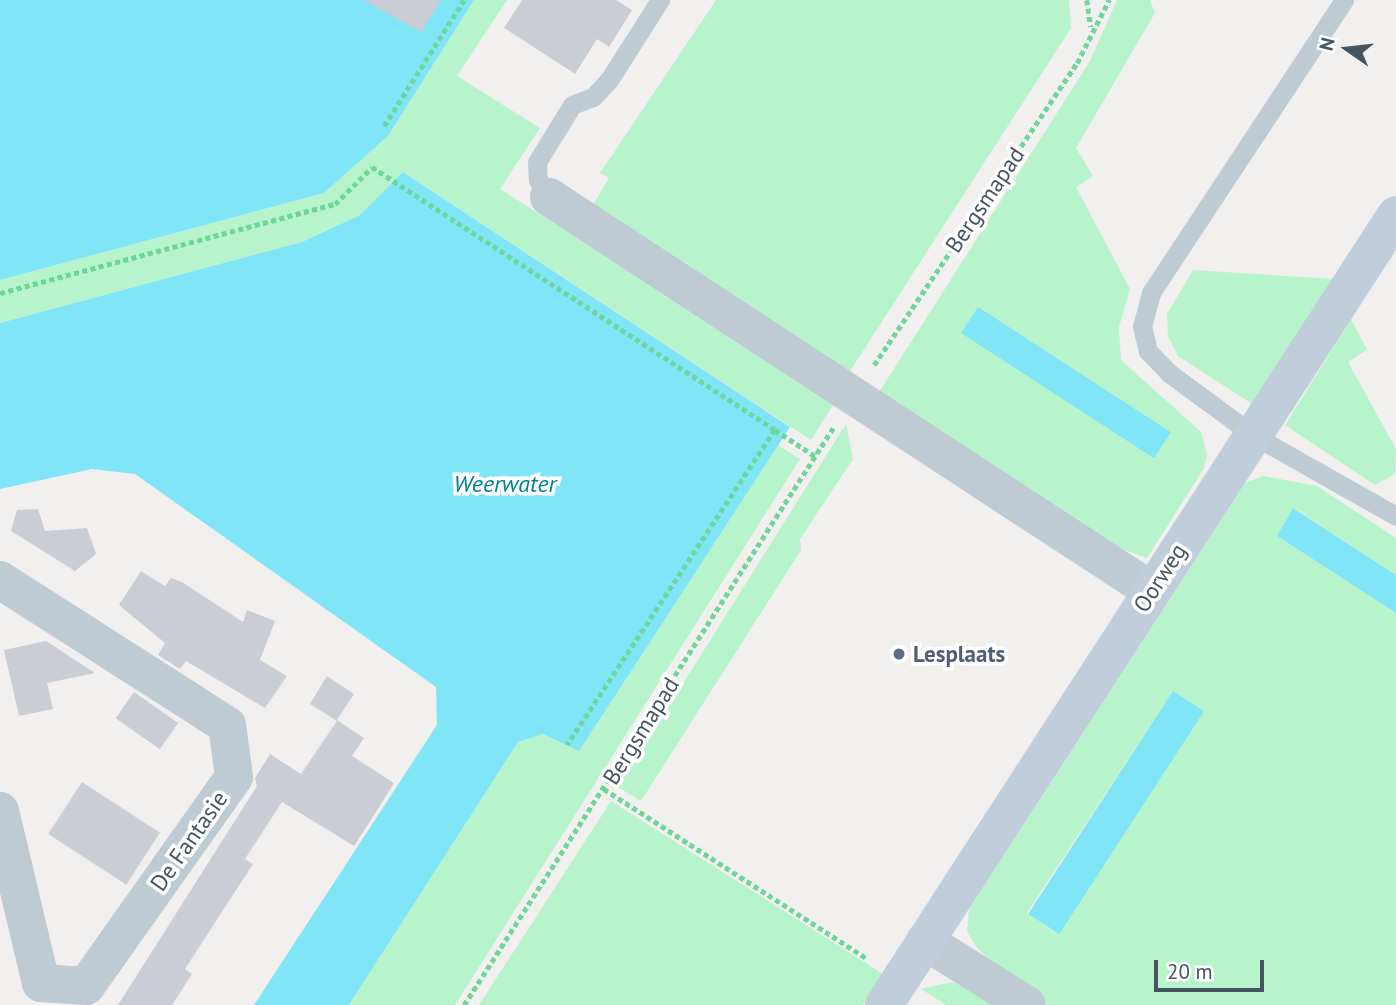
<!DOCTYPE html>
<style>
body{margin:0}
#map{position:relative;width:1396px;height:1005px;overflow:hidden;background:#f2efef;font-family:"PT Sans",sans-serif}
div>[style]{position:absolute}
.green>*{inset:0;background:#b8f4cb}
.water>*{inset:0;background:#80e5f6;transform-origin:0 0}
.building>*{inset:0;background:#caced4;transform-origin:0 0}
.path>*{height:4.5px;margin-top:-2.25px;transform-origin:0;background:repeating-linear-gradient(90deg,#6cd69b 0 5px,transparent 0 8.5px)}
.lane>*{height:19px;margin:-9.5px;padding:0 9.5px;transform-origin:9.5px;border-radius:9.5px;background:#becbd3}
.street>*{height:38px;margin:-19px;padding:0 19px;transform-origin:19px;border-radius:19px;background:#becbd3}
.secondary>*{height:38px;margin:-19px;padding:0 19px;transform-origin:19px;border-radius:19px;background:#bfceda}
.dots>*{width:19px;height:19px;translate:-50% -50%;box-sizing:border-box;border:4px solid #fff;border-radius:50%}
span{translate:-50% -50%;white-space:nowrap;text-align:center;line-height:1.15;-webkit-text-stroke:7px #fff;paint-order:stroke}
.street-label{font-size:23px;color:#45545f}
.service-label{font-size:23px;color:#4e5e75;font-weight:700}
.left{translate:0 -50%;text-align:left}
.water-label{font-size:24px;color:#038095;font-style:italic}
.north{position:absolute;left:1312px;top:14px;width:70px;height:70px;-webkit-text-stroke:5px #fff;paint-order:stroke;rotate:284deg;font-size:19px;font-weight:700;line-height:28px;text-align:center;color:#45545f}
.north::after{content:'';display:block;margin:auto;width:24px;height:32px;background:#45545f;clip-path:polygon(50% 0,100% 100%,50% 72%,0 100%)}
.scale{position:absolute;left:1154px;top:960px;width:110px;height:32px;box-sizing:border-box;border:4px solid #45545f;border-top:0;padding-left:9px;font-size:21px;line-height:24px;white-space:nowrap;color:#45545f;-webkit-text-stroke:5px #fff;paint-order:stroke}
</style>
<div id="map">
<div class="green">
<div style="clip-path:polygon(474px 0,507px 0,457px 76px,540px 128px,500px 189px,835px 402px,811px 440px,403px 172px,360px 215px,302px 242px,0 323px,0 280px,324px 193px,388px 136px)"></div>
<div style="clip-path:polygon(716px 0,1069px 0,1071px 28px,845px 379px,589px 212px,609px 178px,600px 173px)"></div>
<div style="clip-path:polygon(1117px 0,1150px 0,1155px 13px,1076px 148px,1093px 176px,1076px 187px,1130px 289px,1119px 327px,1121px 360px,1201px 432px,1207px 454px,1204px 468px,1147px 558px,1106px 543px,876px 397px,1090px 61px)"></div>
<div style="clip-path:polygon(1193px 270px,1334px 279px,1252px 404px,1178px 356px,1168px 336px,1167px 314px)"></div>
<div style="clip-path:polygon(1351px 319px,1367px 350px,1348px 362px,1396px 449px,1395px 474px,1375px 485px,1285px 425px)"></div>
<div style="clip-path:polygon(846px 424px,853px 459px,800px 539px,801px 550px,641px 801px,618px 787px)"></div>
<div style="clip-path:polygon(778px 445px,800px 459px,455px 1005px,349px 1005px,518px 742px,543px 734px,579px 750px)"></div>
<div style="clip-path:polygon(evenodd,1263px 476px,1317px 486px,1396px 538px,1396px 575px,1294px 508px,1277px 536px,1396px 613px,1396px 1005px,1047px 1005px,1015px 985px,977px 948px,967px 931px,969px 909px,1245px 483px,1263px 476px,1173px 691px,1203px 712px,1056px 933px,1027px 913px,1173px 691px)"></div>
<div style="clip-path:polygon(611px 801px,883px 974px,863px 1005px,479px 1005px)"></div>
<div style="clip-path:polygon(952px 982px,961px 985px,993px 1005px,946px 1005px,921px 989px)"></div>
</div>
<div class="water">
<div style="clip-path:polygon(0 0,474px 0,388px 136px,324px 193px,0 280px)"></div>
<div style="clip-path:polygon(403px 172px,790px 427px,579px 751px,543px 734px,518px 742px,349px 1005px,254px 1005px,437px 725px,436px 687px,135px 474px,92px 469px,0 489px,0 323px,302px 242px,360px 215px)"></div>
<div style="left:978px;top:307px;width:230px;height:31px;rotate:33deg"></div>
<div style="clip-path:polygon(1293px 508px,1396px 575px,1396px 613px,1277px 536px)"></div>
<div style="left:1173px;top:691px;width:37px;height:266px;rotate:33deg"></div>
</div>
<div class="building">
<div style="clip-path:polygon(363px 0,441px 0,421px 32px)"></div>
<div style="clip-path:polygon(522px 0,616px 0,632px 10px,609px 47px,597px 39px,575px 74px,504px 28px)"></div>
<div style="clip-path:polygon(38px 509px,45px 531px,87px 528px,96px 554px,75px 571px,11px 531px,17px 510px)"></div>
<div style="clip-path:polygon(141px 571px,165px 586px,171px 578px,182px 582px,243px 622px,247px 610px,275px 621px,260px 660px,287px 676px,265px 708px,186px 661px,180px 669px,158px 655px,165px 643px,119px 605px)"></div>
<div style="clip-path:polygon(46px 641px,95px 673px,47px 683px,53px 709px,19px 716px,4px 650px)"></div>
<div style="clip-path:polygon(327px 676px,354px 694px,337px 720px,364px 738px,352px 756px,394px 783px,369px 823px,354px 846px,282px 802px,245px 859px,253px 864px,185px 969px,192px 974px,172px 1005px,118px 1005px,257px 786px,255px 778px,270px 754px,301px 774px,337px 721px,310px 704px)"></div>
<div style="left:134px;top:692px;width:54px;height:32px;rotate:35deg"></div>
<div style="left:82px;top:782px;width:93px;height:62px;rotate:33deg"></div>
</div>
<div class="path">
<div style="left:1087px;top:0;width:27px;rotate:82deg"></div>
<div style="left:384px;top:126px;width:149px;rotate:-57.6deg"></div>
<div style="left:0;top:293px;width:347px;rotate:-14.9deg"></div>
<div style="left:335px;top:204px;width:52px;rotate:-45deg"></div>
<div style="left:372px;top:167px;width:481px;rotate:33.1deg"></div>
<div style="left:775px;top:430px;width:377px;rotate:123.4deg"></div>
<div style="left:874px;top:365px;width:364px;rotate:-56.1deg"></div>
<div style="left:1077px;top:63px;width:71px;rotate:-63.1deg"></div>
<div style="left:775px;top:430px;width:48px;rotate:33deg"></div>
<div style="left:604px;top:789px;width:314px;rotate:32.8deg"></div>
<div style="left:464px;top:1005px;width:685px;rotate:-57.4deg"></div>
</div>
<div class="lane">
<div style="left:1344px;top:0;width:351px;rotate:123.4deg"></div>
<div style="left:1151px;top:293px;width:34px;rotate:105deg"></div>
<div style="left:1142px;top:326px;width:26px;rotate:77deg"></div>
<div style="left:1148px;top:351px;width:30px;rotate:46deg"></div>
<div style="left:1169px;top:373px;width:104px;rotate:36.4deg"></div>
<div style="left:1253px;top:435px;width:164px;rotate:29.5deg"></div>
<div style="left:549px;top:197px;width:20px;rotate:-123deg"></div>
<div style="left:538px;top:180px;width:18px;rotate:-93deg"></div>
<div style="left:537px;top:162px;width:67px;rotate:-58.4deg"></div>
<div style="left:572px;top:105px;width:22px;rotate:-21deg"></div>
<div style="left:593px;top:97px;width:23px;rotate:-47deg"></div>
<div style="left:609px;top:80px;width:95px;rotate:-57.5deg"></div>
</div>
<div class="street">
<div style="left:549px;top:197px;width:720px;rotate:33.16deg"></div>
<div style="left:0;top:580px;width:269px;rotate:32.6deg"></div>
<div style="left:227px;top:725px;width:52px;rotate:82.3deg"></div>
<div style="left:234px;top:777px;width:256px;rotate:125.3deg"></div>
<div style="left:86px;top:986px;width:45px;rotate:-176.2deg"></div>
<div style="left:41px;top:983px;width:177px;rotate:-103.4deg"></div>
<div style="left:925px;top:941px;width:120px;rotate:32.1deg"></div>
</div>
<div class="secondary">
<div style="left:884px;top:1005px;width:941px;rotate:-57.05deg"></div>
</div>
<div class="dots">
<div style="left:899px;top:654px;background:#5c6f8a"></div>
</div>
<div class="street-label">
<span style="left:985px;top:200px;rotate:-56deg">Bergsmapad</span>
<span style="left:1160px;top:578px;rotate:-57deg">Oorweg</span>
<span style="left:641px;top:731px;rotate:-58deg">Bergsmapad</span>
<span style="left:189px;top:841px;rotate:-55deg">De Fantasie</span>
</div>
<div class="service-label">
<span class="left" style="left:913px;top:654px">Lesplaats</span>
</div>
<div class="water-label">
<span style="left:505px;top:484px">Weerwater</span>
</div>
<div class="north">N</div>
<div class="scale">20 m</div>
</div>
